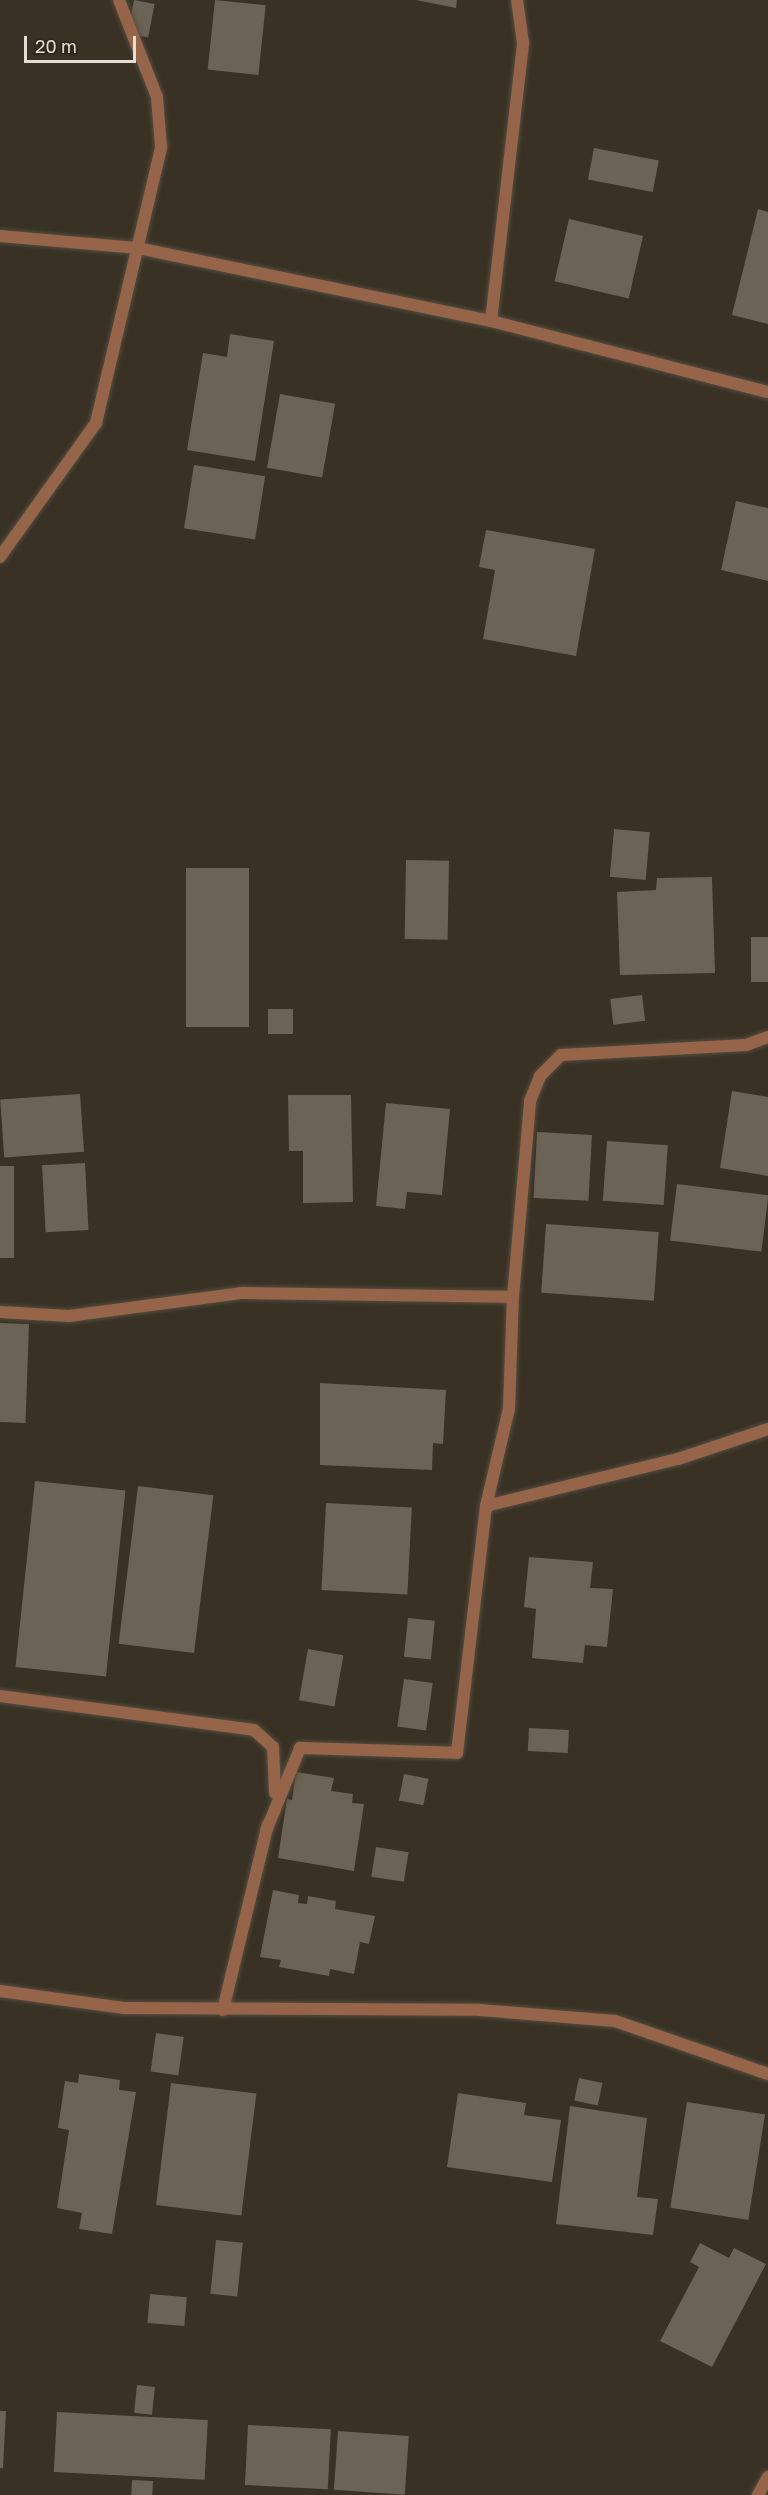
<!DOCTYPE html>
<style>
body{margin:0}
#map{position:relative;width:768px;height:2495px;overflow:hidden;background:#383124;font-family:"Golos Text",sans-serif}
div>[style]{position:absolute}
.building>*{inset:0;background:#6b6355;transform-origin:0 0}
.roads{filter:drop-shadow(0 0 2px #534d40) drop-shadow(0 0 2px #534d40)}
.minor>*{height:12px;margin:-6px;padding:0 6px;transform-origin:6px;border-radius:6px;background:#966449}
.tertiary>*{height:12px;margin:-6px;padding:0 6px;transform-origin:6px;border-radius:6px;background:#966449}
span{translate:-50% -50%;white-space:nowrap;text-align:center;line-height:1.15;-webkit-text-stroke:6px #2e271b;paint-order:stroke}
.scale{position:absolute;left:24px;top:36px;width:112px;height:27px;box-sizing:border-box;border:3px solid #e2ded6;border-top:0;padding-left:8px;font-size:18px;line-height:21px;white-space:nowrap;color:#e2ded6;-webkit-text-stroke:4px #2e271b;paint-order:stroke}
</style>
<div id="map">
<div class="building">
<div style="left:134px;top:0;width:21px;height:34px;rotate:11deg"></div>
<div style="left:215px;top:0;width:51px;height:70px;rotate:6deg"></div>
<div style="clip-path:polygon(416px 0,457px 0,456px 8px)"></div>
<div style="left:594px;top:148px;width:66px;height:32px;rotate:11deg"></div>
<div style="clip-path:polygon(758px 209px,768px 212px,768px 324px,732px 315px)"></div>
<div style="left:569px;top:219px;width:76px;height:64px;rotate:13deg"></div>
<div style="clip-path:polygon(230px 334px,274px 341px,255px 461px,187px 450px,203px 353px,227px 357px)"></div>
<div style="left:280px;top:394px;width:56px;height:75px;rotate:10deg"></div>
<div style="left:194px;top:465px;width:72px;height:64px;rotate:9deg"></div>
<div style="clip-path:polygon(736px 501px,768px 508px,768px 581px,721px 570px)"></div>
<div style="clip-path:polygon(486px 530px,595px 549px,576px 656px,483px 639px,495px 570px,479px 567px)"></div>
<div style="left:614px;top:829px;width:36px;height:48px;rotate:5deg"></div>
<div style="left:406px;top:860px;width:43px;height:79px;rotate:1deg"></div>
<div style="left:186px;top:868px;width:63px;height:159px"></div>
<div style="clip-path:polygon(712px 877px,715px 973px,620px 975px,617px 892px,656px 890px,657px 878px)"></div>
<div style="left:751px;top:937px;width:17px;height:45px"></div>
<div style="left:642px;top:995px;width:26px;height:32px;rotate:83deg"></div>
<div style="left:268px;top:1009px;width:25px;height:25px"></div>
<div style="clip-path:polygon(732px 1091px,768px 1097px,768px 1176px,720px 1168px)"></div>
<div style="left:80px;top:1094px;width:58px;height:80px;rotate:86deg"></div>
<div style="clip-path:polygon(288px 1095px,351px 1095px,353px 1202px,303px 1203px,303px 1151px,289px 1151px)"></div>
<div style="clip-path:polygon(386px 1103px,450px 1109px,442px 1195px,407px 1192px,405px 1209px,376px 1206px)"></div>
<div style="left:537px;top:1132px;width:55px;height:66px;rotate:3deg"></div>
<div style="left:607px;top:1141px;width:61px;height:60px;rotate:4deg"></div>
<div style="left:85px;top:1163px;width:67px;height:43px;rotate:87deg"></div>
<div style="left:0;top:1166px;width:14px;height:92px"></div>
<div style="left:677px;top:1184px;width:92px;height:57px;rotate:7deg"></div>
<div style="left:546px;top:1224px;width:113px;height:69px;rotate:4deg"></div>
<div style="left:0;top:1323px;width:29px;height:99px;rotate:2deg"></div>
<div style="clip-path:polygon(320px 1383px,446px 1390px,443px 1444px,433px 1443px,432px 1470px,320px 1465px)"></div>
<div style="left:35px;top:1481px;width:91px;height:187px;rotate:6deg"></div>
<div style="left:138px;top:1486px;width:76px;height:159px;rotate:7deg"></div>
<div style="left:326px;top:1503px;width:86px;height:87px;rotate:3deg"></div>
<div style="clip-path:polygon(529px 1557px,593px 1562px,590px 1588px,613px 1589px,607px 1647px,585px 1645px,583px 1663px,532px 1658px,536px 1609px,524px 1607px)"></div>
<div style="left:408px;top:1618px;width:27px;height:39px;rotate:6deg"></div>
<div style="left:308px;top:1649px;width:36px;height:52px;rotate:10deg"></div>
<div style="left:404px;top:1679px;width:29px;height:48px;rotate:8deg"></div>
<div style="left:529px;top:1728px;width:40px;height:23px;rotate:3deg"></div>
<div style="clip-path:polygon(296px 1772px,334px 1778px,331px 1791px,353px 1794px,352px 1803px,364px 1804px,354px 1871px,278px 1858px,287px 1799px,292px 1800px)"></div>
<div style="left:404px;top:1774px;width:25px;height:27px;rotate:11deg"></div>
<div style="left:376px;top:1847px;width:33px;height:30px;rotate:9deg"></div>
<div style="clip-path:polygon(273px 1890px,299px 1895px,298px 1903px,307px 1904px,308px 1896px,336px 1901px,335px 1909px,375px 1916px,369px 1944px,360px 1942px,354px 1974px,330px 1969px,329px 1976px,279px 1967px,281px 1960px,260px 1957px)"></div>
<div style="left:156px;top:2033px;width:28px;height:39px;rotate:8deg"></div>
<div style="clip-path:polygon(79px 2074px,120px 2080px,119px 2090px,136px 2092px,112px 2234px,79px 2229px,82px 2213px,57px 2208px,69px 2130px,58px 2128px,65px 2081px,78px 2083px)"></div>
<div style="left:579px;top:2078px;width:24px;height:23px;rotate:12deg"></div>
<div style="left:171px;top:2083px;width:86px;height:123px;rotate:7deg"></div>
<div style="clip-path:polygon(458px 2093px,526px 2103px,524px 2115px,561px 2120px,552px 2182px,447px 2167px)"></div>
<div style="left:687px;top:2102px;width:79px;height:107px;rotate:9deg"></div>
<div style="clip-path:polygon(570px 2106px,647px 2118px,637px 2197px,658px 2199px,653px 2235px,556px 2224px)"></div>
<div style="left:216px;top:2240px;width:27px;height:54px;rotate:6deg"></div>
<div style="clip-path:polygon(700px 2243px,729px 2258px,734px 2248px,766px 2264px,712px 2367px,660px 2341px,699px 2267px,690px 2262px)"></div>
<div style="left:150px;top:2294px;width:37px;height:29px;rotate:5deg"></div>
<div style="left:137px;top:2385px;width:18px;height:28px;rotate:6deg"></div>
<div style="clip-path:polygon(0 2411px,6px 2411px,3px 2468px,0 2468px)"></div>
<div style="left:57px;top:2412px;width:151px;height:60px;rotate:3deg"></div>
<div style="left:248px;top:2425px;width:83px;height:60px;rotate:3deg"></div>
<div style="left:338px;top:2431px;width:71px;height:59px;rotate:4deg"></div>
<div style="left:132px;top:2480px;width:21px;height:15px;rotate:3deg"></div>
</div>
<div class="roads">
<div class="minor">
<div style="left:0;top:236px;width:139px;rotate:5deg"></div>
<div style="left:138px;top:248px;width:360px;rotate:11.7deg"></div>
<div style="left:491px;top:321px;width:286px;rotate:14.4deg"></div>
<div style="left:491px;top:321px;width:280px;rotate:-83.4deg"></div>
<div style="left:523px;top:43px;width:43px;rotate:-97.9deg"></div>
<div style="left:0;top:557px;width:165px;rotate:-54.4deg"></div>
<div style="left:96px;top:423px;width:284px;rotate:-76.7deg"></div>
<div style="left:161px;top:147px;width:50px;rotate:-94.6deg"></div>
<div style="left:157px;top:97px;width:104px;rotate:-111.4deg"></div>
<div style="left:0;top:1312px;width:69px;rotate:3.3deg"></div>
<div style="left:69px;top:1316px;width:175px;rotate:-7.6deg"></div>
<div style="left:242px;top:1293px;width:271px;rotate:0.8deg"></div>
<div style="left:486px;top:1506px;width:198px;rotate:-13.8deg"></div>
<div style="left:678px;top:1459px;width:95px;rotate:-18.4deg"></div>
<div style="left:0;top:1696px;width:256px;rotate:7.6deg"></div>
<div style="left:254px;top:1730px;width:25px;rotate:42deg"></div>
<div style="left:273px;top:1747px;width:46px;rotate:87.5deg"></div>
<div style="left:266px;top:1831px;width:90px;rotate:-67.7deg"></div>
<div style="left:300px;top:1748px;width:157px;rotate:1.8deg"></div>
<div style="left:457px;top:1753px;width:249px;rotate:-83.3deg"></div>
<div style="left:486px;top:1506px;width:100px;rotate:-76.7deg"></div>
<div style="left:509px;top:1409px;width:112px;rotate:-88deg"></div>
<div style="left:513px;top:1297px;width:197px;rotate:-85deg"></div>
<div style="left:530px;top:1101px;width:27px;rotate:-68deg"></div>
<div style="left:540px;top:1076px;width:30px;rotate:-45deg"></div>
<div style="left:561px;top:1055px;width:185px;rotate:-3.1deg"></div>
<div style="left:746px;top:1045px;width:23px;rotate:-20deg"></div>
<div style="left:0;top:1991px;width:125px;rotate:7.8deg"></div>
<div style="left:124px;top:2008px;width:356px;rotate:0.3deg"></div>
<div style="left:480px;top:2010px;width:135px;rotate:4.7deg"></div>
<div style="left:615px;top:2021px;width:162px;rotate:19.1deg"></div>
<div style="left:223px;top:2010px;width:191px;rotate:-76.4deg"></div>
</div>
<div class="tertiary">
<div style="left:758px;top:2495px;width:21px;rotate:-61deg"></div>
</div>
</div>
<div class="scale">20 m</div>
</div>
